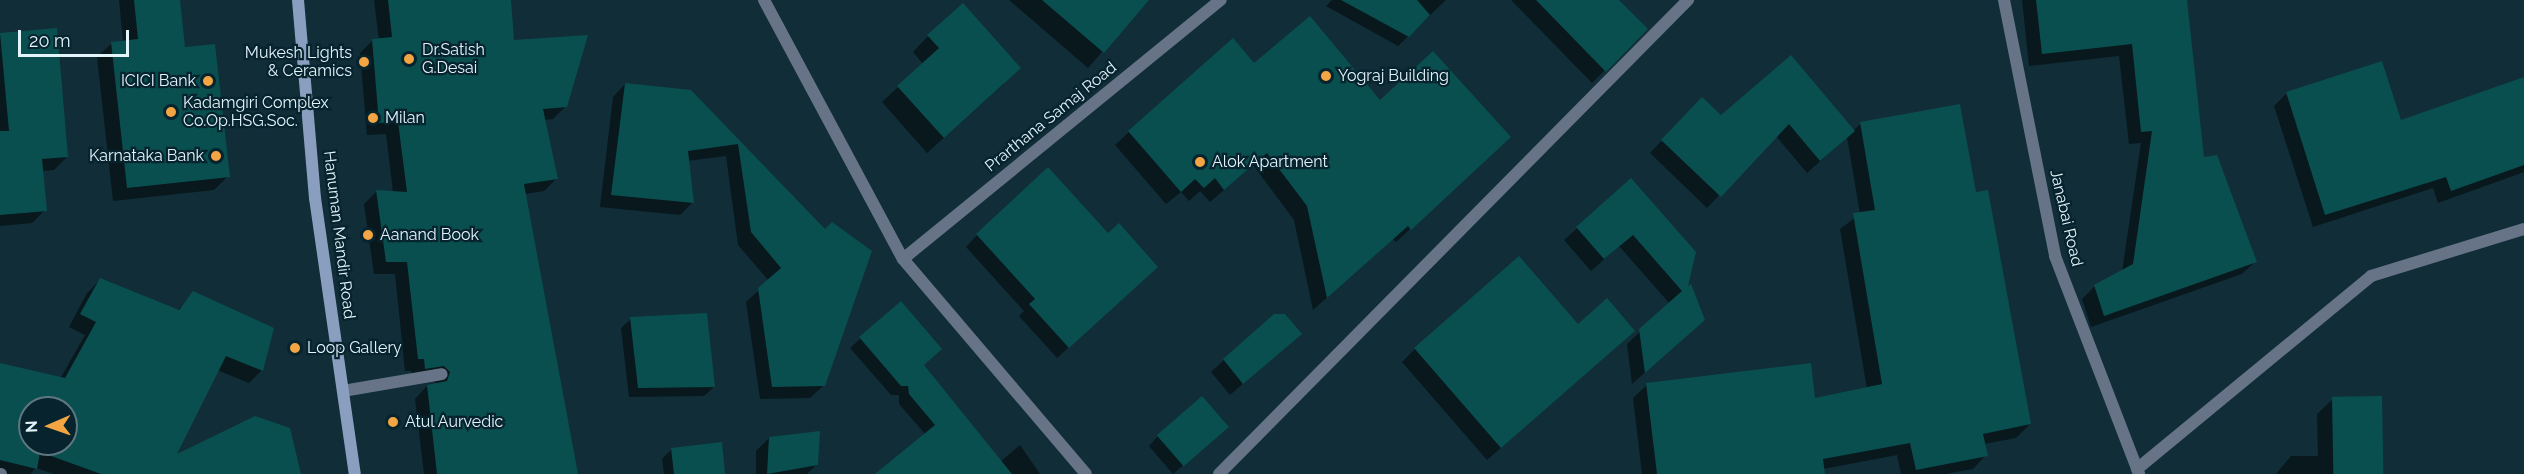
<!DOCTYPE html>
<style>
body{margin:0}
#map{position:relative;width:2524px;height:474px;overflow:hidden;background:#102d38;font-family:Raleway,sans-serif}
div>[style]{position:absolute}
.shadow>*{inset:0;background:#0007}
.building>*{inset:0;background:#0a4f4f;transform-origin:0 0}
.street>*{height:12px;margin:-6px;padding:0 6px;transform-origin:6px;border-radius:6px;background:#677488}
.secondary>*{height:12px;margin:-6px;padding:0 6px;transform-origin:6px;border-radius:6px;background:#8a9fbf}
.dots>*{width:16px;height:16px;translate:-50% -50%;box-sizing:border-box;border:3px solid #06232e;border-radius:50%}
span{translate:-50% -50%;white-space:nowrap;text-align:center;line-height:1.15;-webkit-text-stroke:4.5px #06232e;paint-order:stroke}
.poi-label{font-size:16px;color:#e3f4fb}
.left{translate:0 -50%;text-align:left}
.right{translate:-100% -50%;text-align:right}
.street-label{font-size:16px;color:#e3f4fb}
.north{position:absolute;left:18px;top:396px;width:60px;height:60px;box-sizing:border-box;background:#06232e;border:2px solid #5e7780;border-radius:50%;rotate:268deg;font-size:16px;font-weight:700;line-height:24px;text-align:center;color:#e3f4fb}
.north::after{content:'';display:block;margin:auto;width:21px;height:27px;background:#f2a542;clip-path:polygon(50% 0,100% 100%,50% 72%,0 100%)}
.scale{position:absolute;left:18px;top:30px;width:111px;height:27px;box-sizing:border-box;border:3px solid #e3f4fb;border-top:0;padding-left:8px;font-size:18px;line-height:21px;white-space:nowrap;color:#e3f4fb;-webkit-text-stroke:4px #06232e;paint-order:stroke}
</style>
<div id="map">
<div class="shadow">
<div style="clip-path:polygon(119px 0,178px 0,184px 49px,228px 176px,214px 190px,113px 201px,97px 57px,112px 43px,123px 42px)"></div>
<div style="clip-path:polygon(374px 0,510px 0,513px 42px,566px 106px,553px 119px,544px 120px,557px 178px,544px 191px,525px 194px,576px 474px,424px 474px,415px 399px,427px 386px,437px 384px,431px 378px,413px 380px,411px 371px,405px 371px,395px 274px,374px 274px,364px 204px,377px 191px,393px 192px,386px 134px,367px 135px,360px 53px,372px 41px,379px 40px)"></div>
<div style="clip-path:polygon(1009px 0,1135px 0,1142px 6px,1088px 68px)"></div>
<div style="clip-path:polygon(1332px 0,1446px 0,1398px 46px,1326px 6px)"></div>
<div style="clip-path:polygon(1511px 0,1617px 0,1646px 29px,1592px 83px)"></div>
<div style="clip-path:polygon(2022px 0,2186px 0,2202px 159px,2255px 262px,2242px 274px,2091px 327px,2082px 299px,2095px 286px,2122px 272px,2141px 143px,2129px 144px,2119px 56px,2029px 66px)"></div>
<div style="clip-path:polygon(55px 29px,67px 157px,54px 170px,42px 171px,45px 210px,32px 223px,0 226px,0 35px)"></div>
<div style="clip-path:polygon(928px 36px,1004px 84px,927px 153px,882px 102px,923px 64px,913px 52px)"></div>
<div style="clip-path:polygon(1791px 58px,1853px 131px,1860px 124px,1974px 194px,2030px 424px,2016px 438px,1984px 444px,1986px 455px,1973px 469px,1945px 474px,1901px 474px,1897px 455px,1823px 469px,1823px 474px,1642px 474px,1633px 398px,1647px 385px,1814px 399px,1867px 389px,1840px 229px,1860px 214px,1847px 137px,1807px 173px,1776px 136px,1707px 208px,1650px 153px,1690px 111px,1721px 117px)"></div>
<div style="clip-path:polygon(1254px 65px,1380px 102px,1496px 150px,1396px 242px,1393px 239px,1313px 310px,1294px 220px,1253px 165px,1210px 202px,1200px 191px,1189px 201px,1181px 192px,1166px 204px,1115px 145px,1129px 132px)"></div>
<div style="clip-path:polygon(2524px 79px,2524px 172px,2438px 203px,2433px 188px,2313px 227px,2274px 106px,2287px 93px,2400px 122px)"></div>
<div style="clip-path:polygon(625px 84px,690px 92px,825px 231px,823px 386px,810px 398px,760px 399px,746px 302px,769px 281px,738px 245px,726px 156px,687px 161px,692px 203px,680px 215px,600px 207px,613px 97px)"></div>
<div style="clip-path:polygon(1631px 180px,1686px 290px,1691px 332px,1632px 384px,1627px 344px,1670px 304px,1619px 246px,1591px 271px,1564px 240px)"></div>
<div style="clip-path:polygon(977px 235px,1145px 278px,1057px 358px,1019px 316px,1024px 311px,966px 247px)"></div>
<div style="clip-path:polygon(evenodd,100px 280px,177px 311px,194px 292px,262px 370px,249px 383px,217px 370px,174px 457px,300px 474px,54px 474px,36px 468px,30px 474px,0 474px,0 365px,60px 379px,85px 335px,69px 327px,87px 293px,100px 280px,30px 408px,66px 408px,66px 444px,30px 444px,30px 408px)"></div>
<div style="clip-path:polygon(901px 303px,923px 366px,1000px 462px,1020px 445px,1040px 474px,878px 474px,926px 435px,899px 404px,899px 395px,891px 395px,850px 348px)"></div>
<div style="clip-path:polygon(631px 319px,714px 387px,704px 396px,629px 397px,621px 328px)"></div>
<div style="clip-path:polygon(1578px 326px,1620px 344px,1487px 460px,1402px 362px,1415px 349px)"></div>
<div style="clip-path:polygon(1300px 334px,1230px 395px,1211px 372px,1224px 360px)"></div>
<div style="clip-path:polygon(2333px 399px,2381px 474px,2276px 474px,2291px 456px,2318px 456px,2317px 414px)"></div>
<div style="clip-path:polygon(1158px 436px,1217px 436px,1173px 474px,1149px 446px)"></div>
<div style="clip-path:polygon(769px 438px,817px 464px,807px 474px,756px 474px,756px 451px)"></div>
<div style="clip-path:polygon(672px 449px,724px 474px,664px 474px,662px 459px)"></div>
</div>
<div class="building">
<div style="clip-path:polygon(134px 0,180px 0,185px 47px,215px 44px,230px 177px,127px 188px,111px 42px,138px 39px)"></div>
<div style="clip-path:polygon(388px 0,511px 0,514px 40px,588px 35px,567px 107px,543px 109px,558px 179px,524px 184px,578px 474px,437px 474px,427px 385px,447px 381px,450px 372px,444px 366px,425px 369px,424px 359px,418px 359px,407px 262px,386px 262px,376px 190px,407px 192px,398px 122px,379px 123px,372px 39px,392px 37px)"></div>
<div style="clip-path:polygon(1042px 0,1149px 0,1104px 53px)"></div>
<div style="clip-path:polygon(1341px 0,1417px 0,1430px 15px,1409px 37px)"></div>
<div style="clip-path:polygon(1536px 0,1619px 0,1648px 29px,1606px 72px)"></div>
<div style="clip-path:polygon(2036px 0,2187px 0,2204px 157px,2217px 155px,2257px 262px,2104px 316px,2094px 285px,2133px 264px,2152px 131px,2141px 132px,2132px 44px,2042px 54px)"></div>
<div style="clip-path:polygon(963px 3px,1021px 68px,944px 138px,897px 86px,939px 48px,927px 35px)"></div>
<div style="clip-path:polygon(1310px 16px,1380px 100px,1433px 51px,1511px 137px,1411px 230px,1408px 226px,1327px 298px,1307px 206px,1267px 153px,1224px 190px,1215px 178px,1204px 188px,1195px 179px,1181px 192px,1128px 131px,1233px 38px,1254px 63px)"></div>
<div style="clip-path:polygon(57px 28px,68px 157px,42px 159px,47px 211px,0 215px,0 131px,9px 131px,0 33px)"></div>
<div style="clip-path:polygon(1791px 55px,1855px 131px,1820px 161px,1789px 124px,1721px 197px,1661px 140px,1702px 97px,1721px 115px)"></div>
<div style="clip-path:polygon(2382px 61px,2401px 120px,2524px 77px,2524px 165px,2451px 191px,2446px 177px,2325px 215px,2286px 92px)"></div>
<div style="clip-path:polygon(625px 83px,691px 90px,825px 229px,832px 222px,872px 251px,825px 386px,772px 387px,758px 288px,781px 268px,751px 232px,738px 144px,688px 151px,694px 203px,611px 195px)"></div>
<div style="clip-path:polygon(1960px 104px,1976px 192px,1988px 190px,2031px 424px,1983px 434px,1988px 456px,1916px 470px,1910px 443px,1823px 459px,1825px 474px,1657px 474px,1646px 383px,1811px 363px,1815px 398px,1882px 384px,1853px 213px,1875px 210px,1860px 122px)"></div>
<div style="clip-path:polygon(1048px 167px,1108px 233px,1119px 223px,1158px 267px,1069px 348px,1029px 304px,1035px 299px,976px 234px)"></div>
<div style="clip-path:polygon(1631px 178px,1696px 252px,1688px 286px,1691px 284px,1705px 320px,1645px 373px,1639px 329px,1682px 291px,1633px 235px,1604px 259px,1576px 227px)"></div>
<div style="clip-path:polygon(1519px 256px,1578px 324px,1607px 298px,1635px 331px,1501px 448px,1414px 348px)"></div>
<div style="clip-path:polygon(evenodd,100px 278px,179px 310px,193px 291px,274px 328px,263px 371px,226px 356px,177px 454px,255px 416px,290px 428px,301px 474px,101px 474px,40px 452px,37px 469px,0 460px,0 363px,65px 378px,96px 322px,80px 314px,100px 278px,30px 408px,66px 408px,66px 444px,30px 444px,30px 408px)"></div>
<div style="clip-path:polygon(901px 301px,942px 349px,924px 365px,1012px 474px,875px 474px,935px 425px,909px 394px,908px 386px,901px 386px,859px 337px)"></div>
<div style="clip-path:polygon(707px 313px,715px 387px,638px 388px,630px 317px)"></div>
<div style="clip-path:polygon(1274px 314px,1285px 314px,1302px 334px,1243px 384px,1223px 359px)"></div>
<div style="left:1202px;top:396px;width:41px;height:60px;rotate:49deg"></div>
<div style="left:2382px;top:396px;width:78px;height:50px;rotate:89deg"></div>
<div style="clip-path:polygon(820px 431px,818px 465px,767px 474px,769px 437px)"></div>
<div style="clip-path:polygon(722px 442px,725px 474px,674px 474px,671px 448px)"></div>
</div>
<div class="street">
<div style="left:764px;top:0;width:294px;rotate:61.8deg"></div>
<div style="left:903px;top:259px;width:282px;rotate:49.6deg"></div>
<div style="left:2004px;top:0;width:261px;rotate:78.7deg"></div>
<div style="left:2055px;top:256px;width:234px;rotate:68.9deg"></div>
<div style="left:903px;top:259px;width:410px;rotate:-39.2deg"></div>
<div style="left:343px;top:391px;width:100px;rotate:-9.7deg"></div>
<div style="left:2137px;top:469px;width:303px;rotate:-39.5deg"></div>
<div style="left:2371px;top:276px;width:160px;rotate:-17.1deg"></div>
<div style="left:0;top:474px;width:1px"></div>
<div style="left:1219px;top:474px;width:667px;rotate:-45.3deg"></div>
</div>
<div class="secondary">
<div style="left:298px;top:0;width:199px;rotate:85.1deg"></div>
<div style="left:315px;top:198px;width:279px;rotate:81.8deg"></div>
</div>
<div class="dots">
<div style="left:409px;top:59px;background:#f2a542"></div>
<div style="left:364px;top:62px;background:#f2a542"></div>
<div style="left:1326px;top:76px;background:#f2a542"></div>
<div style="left:208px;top:81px;background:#f2a542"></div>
<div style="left:171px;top:112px;background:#f2a542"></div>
<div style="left:373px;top:118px;background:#f2a542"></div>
<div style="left:216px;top:156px;background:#f2a542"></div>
<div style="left:1200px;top:162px;background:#f2a542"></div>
<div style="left:368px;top:235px;background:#f2a542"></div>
<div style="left:295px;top:348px;background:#f2a542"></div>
<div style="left:393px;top:422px;background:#f2a542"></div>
</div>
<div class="poi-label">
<span class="left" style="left:422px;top:59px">Dr.Satish<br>G.Desai</span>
<span class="right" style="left:352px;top:62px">Mukesh Lights<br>&amp; Ceramics</span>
<span class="left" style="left:1338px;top:76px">Yograj Building</span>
<span class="right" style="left:196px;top:81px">ICICI Bank</span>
<span class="left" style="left:183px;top:112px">Kadamgiri Complex<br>Co.Op.HSG.Soc.</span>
<span class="left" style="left:385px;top:118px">Milan</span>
<span class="right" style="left:204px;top:156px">Karnataka Bank</span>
<span class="left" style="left:1212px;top:162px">Alok Apartment</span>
<span class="left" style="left:380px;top:235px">Aanand Book</span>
<span class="left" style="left:307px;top:348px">Loop Gallery</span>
<span class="left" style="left:405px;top:422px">Atul Aurvedic</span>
</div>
<div class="street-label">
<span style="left:1051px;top:117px;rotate:-39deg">Prarthana Samaj Road</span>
<span style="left:2066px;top:218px;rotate:77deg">Janabai Road</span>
<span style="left:339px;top:235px;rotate:83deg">Hanuman Mandir Road</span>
</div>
<div class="north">N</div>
<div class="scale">20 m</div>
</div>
